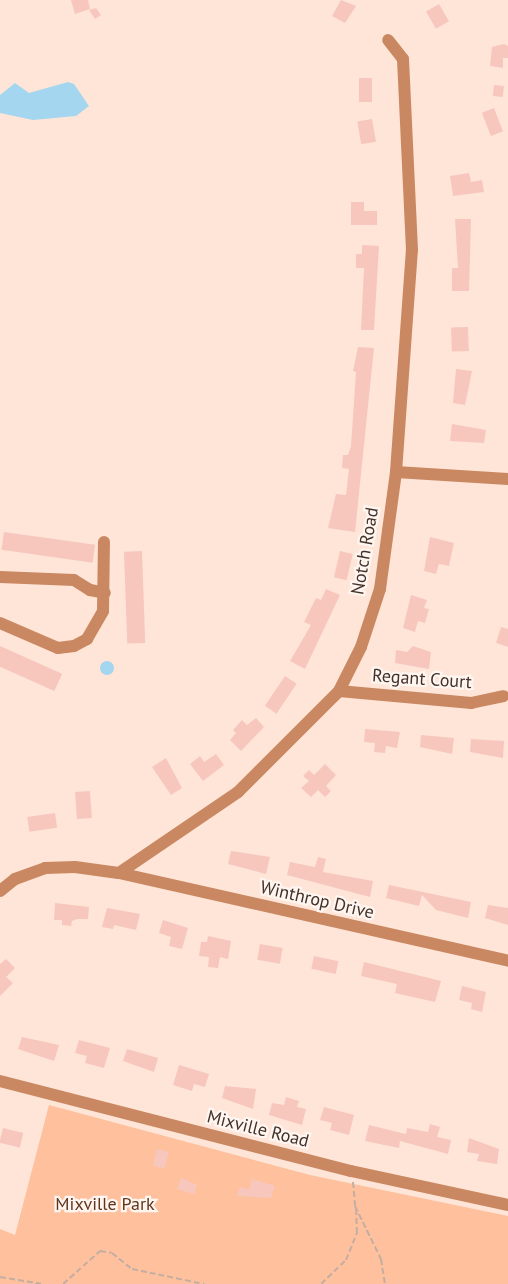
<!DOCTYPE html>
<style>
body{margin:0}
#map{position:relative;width:508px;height:1284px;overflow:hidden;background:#fee5d7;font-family:"PT Sans",sans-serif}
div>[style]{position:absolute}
.green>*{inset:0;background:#fec09d}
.water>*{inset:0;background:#a4d6ef}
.round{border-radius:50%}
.building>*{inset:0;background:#f7c7be;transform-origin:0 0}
.path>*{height:2px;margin-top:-1px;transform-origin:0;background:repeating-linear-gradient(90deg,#c4aea1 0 6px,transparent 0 9px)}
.street>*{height:12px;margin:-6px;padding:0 6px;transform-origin:6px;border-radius:6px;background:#ca8862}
span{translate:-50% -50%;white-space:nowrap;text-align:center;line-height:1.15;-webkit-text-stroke:4.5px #fff6f1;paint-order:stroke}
.street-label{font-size:18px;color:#423229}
.park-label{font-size:18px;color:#61351b}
</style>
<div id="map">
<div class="green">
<div style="clip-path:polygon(49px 1105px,310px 1175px,508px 1216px,508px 1284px,0 1284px,0 1229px,15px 1235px)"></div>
</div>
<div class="water">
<div style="clip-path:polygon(68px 82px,74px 84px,89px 106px,76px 116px,33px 120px,0 113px,0 95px,15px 83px,29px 93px)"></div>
<div class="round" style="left:100px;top:661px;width:14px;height:14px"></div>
</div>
<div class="building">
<div style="clip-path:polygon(71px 0,88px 0,90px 9px,75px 14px)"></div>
<div style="clip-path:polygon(341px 0,356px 6px,345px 23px,332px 16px)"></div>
<div style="left:439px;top:4px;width:20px;height:15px;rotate:60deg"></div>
<div style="clip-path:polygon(96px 8px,101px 15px,95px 19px,89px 10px)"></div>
<div style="clip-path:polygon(504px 44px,508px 46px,508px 58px,503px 58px,503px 68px,490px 66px,492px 47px)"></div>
<div style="left:359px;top:78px;width:13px;height:24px"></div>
<div style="left:494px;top:85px;width:10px;height:11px;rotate:6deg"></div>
<div style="left:494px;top:108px;width:25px;height:13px;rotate:69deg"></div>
<div style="left:372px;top:119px;width:23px;height:15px;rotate:80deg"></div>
<div style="clip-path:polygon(469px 173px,471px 182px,482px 180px,484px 192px,453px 196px,450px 176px)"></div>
<div style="clip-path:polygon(351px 202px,364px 202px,364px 211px,377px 211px,377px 225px,351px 225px)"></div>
<div style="clip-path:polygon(455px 219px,471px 219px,469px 291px,452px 291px,452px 268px,458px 268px)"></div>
<div style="clip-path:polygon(362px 245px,379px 246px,374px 330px,361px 330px,364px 268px,356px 268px,356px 254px,362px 254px)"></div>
<div style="left:468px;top:327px;width:24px;height:17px;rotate:88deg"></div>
<div style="clip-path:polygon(358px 347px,374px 348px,355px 532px,328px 528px,336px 494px,346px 495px,349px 469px,342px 468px,343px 455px,348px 455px,351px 446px,356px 372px,353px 371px)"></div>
<div style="clip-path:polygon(456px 369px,472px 371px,465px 405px,453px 403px)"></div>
<div style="clip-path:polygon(452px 424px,486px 430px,484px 443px,450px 441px)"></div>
<div style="left:4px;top:532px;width:92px;height:18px;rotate:8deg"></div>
<div style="clip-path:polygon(430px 537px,454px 543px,449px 566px,439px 564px,436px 574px,424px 571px)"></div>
<div style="left:142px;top:551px;width:92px;height:18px;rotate:88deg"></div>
<div style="left:340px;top:551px;width:13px;height:27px;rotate:13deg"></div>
<div style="clip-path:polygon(326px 589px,340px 595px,305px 669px,290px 661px,311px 625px,304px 622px,316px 598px,321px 600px)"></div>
<div style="clip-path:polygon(411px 595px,427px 600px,424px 608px,429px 609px,425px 623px,418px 621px,415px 632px,403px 628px)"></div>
<div style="clip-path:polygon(501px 627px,508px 629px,508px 647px,496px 643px)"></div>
<div style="left:0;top:646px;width:68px;height:19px;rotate:24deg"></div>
<div style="clip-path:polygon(413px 646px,431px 652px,429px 669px,395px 663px,396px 650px,407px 652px)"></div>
<div style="left:285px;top:676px;width:14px;height:36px;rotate:34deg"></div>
<div style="clip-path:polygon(256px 718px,264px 727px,241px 751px,230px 740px,236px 733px,233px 730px,242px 720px,247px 725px)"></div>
<div style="clip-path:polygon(365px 729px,400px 732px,397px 748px,386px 746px,385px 753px,374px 752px,375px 743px,364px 742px)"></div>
<div style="clip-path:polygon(421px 735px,454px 738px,452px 754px,420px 747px)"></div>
<div style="clip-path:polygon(471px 739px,504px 741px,503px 758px,470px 752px)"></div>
<div style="clip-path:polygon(216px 754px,224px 765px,203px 781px,190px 764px,200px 756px,204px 762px)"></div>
<div style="clip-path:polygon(166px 758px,182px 788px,171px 795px,152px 767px)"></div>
<div style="clip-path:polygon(325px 764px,336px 775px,326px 786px,331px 791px,325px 797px,318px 790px,311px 797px,301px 788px,309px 781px,303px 776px,309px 770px,314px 775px)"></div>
<div style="left:90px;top:791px;width:27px;height:15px;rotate:86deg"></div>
<div style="left:55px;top:813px;width:15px;height:28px;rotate:82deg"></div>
<div style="clip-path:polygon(231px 851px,270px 857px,266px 874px,228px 864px)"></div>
<div style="clip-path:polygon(318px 857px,326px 859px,323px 872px,373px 881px,370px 897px,287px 875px,290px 862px,315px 867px)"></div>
<div style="clip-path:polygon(389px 885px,471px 902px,468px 918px,436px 910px,422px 895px,419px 906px,386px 898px)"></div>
<div style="clip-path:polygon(55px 903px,89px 907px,88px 919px,77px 919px,72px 921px,71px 926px,62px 925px,62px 920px,54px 920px)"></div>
<div style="clip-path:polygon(488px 905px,508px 908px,508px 925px,485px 918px)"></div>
<div style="clip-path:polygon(107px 908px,140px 914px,136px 930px,114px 925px,113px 929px,102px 927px)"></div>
<div style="clip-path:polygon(163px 920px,188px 928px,182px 949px,169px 946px,171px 937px,159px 933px)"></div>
<div style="clip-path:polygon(208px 936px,231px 941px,228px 959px,220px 957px,218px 968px,208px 967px,209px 957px,199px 956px,201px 942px,207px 942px)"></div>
<div style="left:260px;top:944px;width:23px;height:16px;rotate:10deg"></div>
<div style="left:314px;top:956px;width:25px;height:13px;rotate:12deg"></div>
<div style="clip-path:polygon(6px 959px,15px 968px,6px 977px,13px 983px,0 996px,0 964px)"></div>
<div style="clip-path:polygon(364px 962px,441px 981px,435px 1002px,395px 993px,397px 984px,361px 976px)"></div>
<div style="clip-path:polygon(462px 986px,486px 992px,482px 1012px,471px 1009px,472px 1003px,459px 1000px)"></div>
<div style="clip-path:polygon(22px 1037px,59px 1045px,54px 1061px,18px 1049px)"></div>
<div style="clip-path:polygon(79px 1040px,110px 1048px,104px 1068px,85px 1063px,87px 1056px,75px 1053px)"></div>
<div style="clip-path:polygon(127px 1049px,158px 1058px,154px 1072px,123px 1061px)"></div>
<div style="clip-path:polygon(179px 1065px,209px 1074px,205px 1087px,194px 1084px,192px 1091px,173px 1085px)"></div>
<div style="clip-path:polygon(225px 1086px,256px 1089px,253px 1109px,222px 1098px)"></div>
<div style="clip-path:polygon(286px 1097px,299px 1101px,297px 1107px,306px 1109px,302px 1125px,269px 1115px,272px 1103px,284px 1105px)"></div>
<div style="clip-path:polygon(324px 1107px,354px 1115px,349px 1135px,330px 1130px,332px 1123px,320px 1120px)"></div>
<div style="clip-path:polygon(430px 1124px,440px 1127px,437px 1137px,451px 1140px,448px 1154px,400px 1141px,399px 1148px,365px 1141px,369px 1125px,406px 1134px,407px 1128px,428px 1132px)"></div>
<div style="left:3px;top:1128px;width:21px;height:15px;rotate:14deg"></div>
<div style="clip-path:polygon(469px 1138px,499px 1149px,497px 1164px,477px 1161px,479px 1154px,467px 1152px)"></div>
<div style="left:157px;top:1149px;width:12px;height:17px;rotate:14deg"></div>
<div style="clip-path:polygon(181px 1178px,197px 1185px,194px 1194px,177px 1189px)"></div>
<div style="clip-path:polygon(252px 1179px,275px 1186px,271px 1198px,237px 1196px,240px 1187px,249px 1190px)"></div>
</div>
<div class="path">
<div style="left:353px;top:1182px;width:24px;rotate:85deg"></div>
<div style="left:355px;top:1206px;width:59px;rotate:63.9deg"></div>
<div style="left:381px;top:1259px;width:25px;rotate:81deg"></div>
<div style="left:0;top:1277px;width:43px;rotate:9.5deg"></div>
<div style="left:63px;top:1284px;width:50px;rotate:-41.7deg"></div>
<div style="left:100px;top:1251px;width:12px;rotate:9deg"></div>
<div style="left:112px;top:1253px;width:26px;rotate:39deg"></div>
<div style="left:132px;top:1269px;width:74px;rotate:11.8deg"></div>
<div style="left:321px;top:1284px;width:35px;rotate:-44deg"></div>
<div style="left:346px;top:1260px;width:29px;rotate:-68deg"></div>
<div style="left:357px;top:1233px;width:24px;rotate:-92deg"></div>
</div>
<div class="street">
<div style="left:396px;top:472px;width:112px;rotate:3.6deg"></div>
<div style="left:0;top:577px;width:74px;rotate:2.3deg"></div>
<div style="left:74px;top:580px;width:19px;rotate:32deg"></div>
<div style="left:90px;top:590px;width:15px;rotate:11deg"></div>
<div style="left:0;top:623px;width:63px;rotate:23.3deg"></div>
<div style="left:58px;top:648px;width:16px;rotate:-7deg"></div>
<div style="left:74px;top:646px;width:15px;rotate:-28deg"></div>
<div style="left:87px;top:639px;width:32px;rotate:-60deg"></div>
<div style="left:103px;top:611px;width:69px;rotate:-89.2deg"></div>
<div style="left:339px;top:691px;width:133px;rotate:5.2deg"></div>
<div style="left:471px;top:703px;width:33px;rotate:-12deg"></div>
<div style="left:119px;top:873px;width:399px;rotate:12.7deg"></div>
<div style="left:0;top:891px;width:19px;rotate:-39deg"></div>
<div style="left:15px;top:879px;width:32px;rotate:-20deg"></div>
<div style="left:45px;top:868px;width:30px;rotate:-2deg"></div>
<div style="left:75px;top:867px;width:44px;rotate:7.8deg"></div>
<div style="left:119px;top:873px;width:144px;rotate:-34.2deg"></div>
<div style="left:238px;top:792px;width:143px;rotate:-45deg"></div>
<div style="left:339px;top:691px;width:49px;rotate:-63.4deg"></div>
<div style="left:361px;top:647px;width:61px;rotate:-71.9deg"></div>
<div style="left:380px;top:589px;width:118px;rotate:-82.2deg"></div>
<div style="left:396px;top:472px;width:223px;rotate:-85.9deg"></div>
<div style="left:412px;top:250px;width:191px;rotate:-92.7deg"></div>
<div style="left:403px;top:59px;width:24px;rotate:-128deg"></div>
<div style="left:0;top:1081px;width:362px;rotate:14.4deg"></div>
<div style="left:351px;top:1171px;width:161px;rotate:12.2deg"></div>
</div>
<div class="street-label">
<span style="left:365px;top:551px;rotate:-80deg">Notch Road</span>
<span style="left:422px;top:679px;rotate:4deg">Regant Court</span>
<span style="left:317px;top:900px;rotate:13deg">Winthrop Drive</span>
<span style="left:258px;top:1129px;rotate:14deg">Mixville Road</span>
</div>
<div class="park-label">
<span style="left:105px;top:1204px">Mixville Park</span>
</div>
</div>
